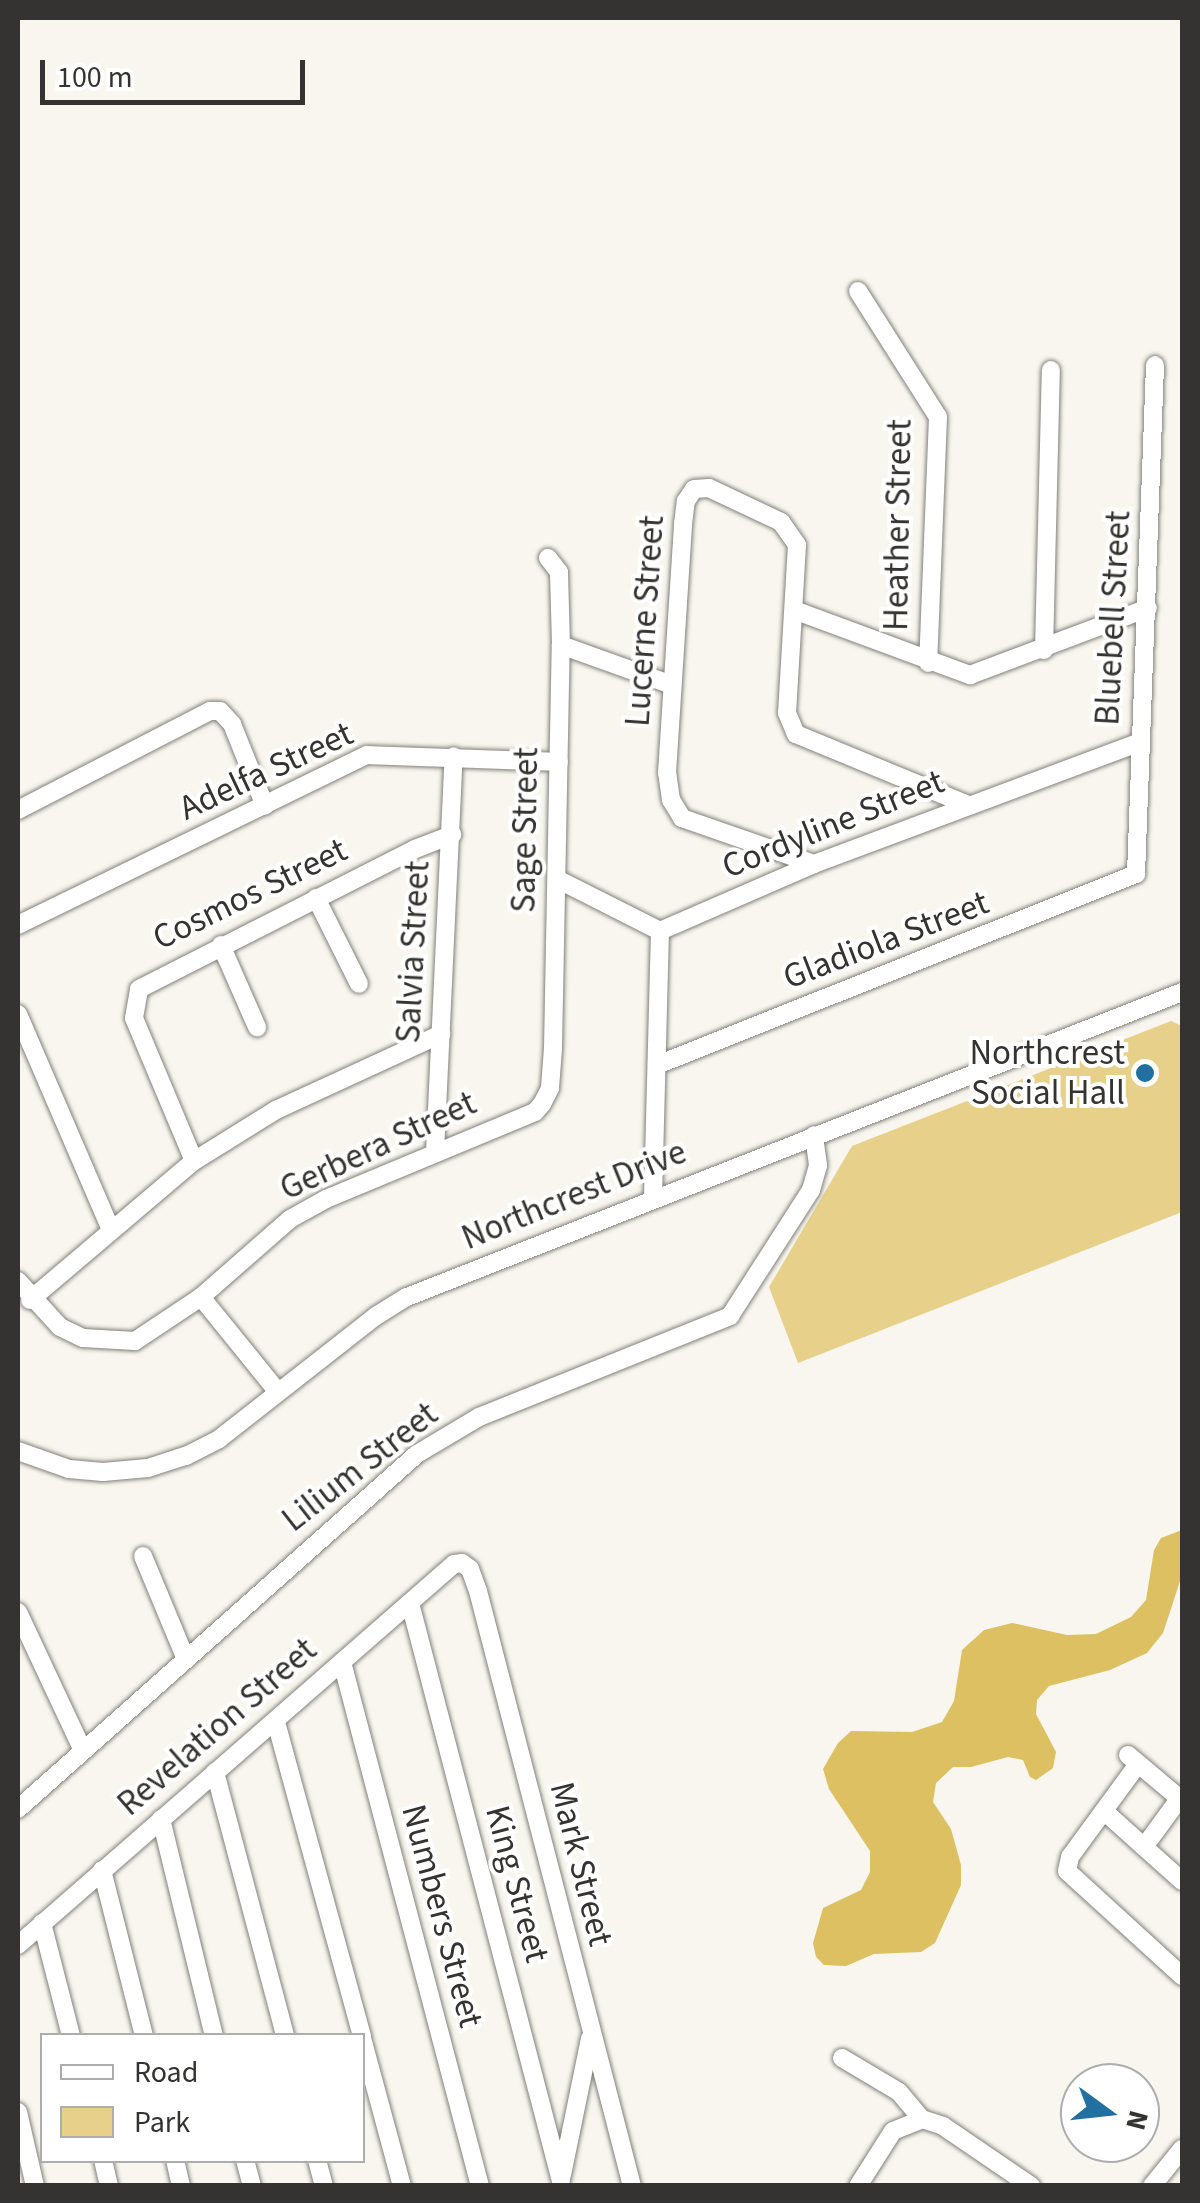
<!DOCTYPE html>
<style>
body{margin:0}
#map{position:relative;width:1200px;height:2203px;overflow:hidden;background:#f8f6ef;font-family:"Source Sans 3",sans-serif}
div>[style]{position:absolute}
.green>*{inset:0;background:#e7d08a}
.water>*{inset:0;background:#ddc061}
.roads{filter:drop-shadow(0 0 2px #82807a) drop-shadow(0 0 2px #82807a)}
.minor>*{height:18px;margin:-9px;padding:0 9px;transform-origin:9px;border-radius:9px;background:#fff}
.dots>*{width:28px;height:28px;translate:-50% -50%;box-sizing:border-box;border:5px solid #fff;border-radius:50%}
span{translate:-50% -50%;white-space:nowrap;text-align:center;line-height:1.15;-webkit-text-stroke:8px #fff;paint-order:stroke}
.street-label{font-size:35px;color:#343331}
.poi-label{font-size:35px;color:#343331}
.right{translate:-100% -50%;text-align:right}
.frame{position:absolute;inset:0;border:20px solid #343331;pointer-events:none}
.legend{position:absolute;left:40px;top:2033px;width:325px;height:130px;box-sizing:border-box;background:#fff;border:2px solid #aeadad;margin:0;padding:12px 18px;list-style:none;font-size:30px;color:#343331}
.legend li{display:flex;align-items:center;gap:20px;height:50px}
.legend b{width:50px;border:2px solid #aeadad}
.north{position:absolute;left:1060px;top:2063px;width:100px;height:100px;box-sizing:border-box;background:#fff;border:2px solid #aeadad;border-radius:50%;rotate:105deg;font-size:28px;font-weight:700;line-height:40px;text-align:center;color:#343331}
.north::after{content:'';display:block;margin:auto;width:35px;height:45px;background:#226fa1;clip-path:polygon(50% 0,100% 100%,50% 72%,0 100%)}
.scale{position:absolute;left:40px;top:60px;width:265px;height:45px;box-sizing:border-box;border:5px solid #343331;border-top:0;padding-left:12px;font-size:30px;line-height:35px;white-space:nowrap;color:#343331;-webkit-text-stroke:8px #fff;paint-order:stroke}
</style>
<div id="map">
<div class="green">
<div style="clip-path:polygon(1171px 1021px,1182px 1026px,1182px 1212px,798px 1363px,769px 1287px,852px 1146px)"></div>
</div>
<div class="water">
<div style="clip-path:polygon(1182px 1530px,1182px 1575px,1163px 1633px,1147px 1653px,1110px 1670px,1049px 1686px,1037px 1700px,1036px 1714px,1056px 1752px,1053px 1768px,1036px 1780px,1030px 1777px,1023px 1760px,1008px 1757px,971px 1767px,953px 1767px,936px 1783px,933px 1802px,951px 1829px,961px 1865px,961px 1885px,935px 1943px,921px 1952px,874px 1954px,846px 1966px,824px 1965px,816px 1957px,813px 1943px,823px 1908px,861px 1890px,870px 1872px,870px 1851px,829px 1789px,823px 1769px,838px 1743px,851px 1731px,912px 1732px,942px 1722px,954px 1701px,962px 1650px,984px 1630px,1012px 1623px,1067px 1635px,1096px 1634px,1131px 1617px,1146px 1600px,1154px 1550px,1161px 1538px)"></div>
</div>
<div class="roads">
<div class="minor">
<div style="left:858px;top:291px;width:149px;rotate:57.6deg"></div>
<div style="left:938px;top:417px;width:246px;rotate:92.3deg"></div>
<div style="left:794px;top:610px;width:188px;rotate:20.3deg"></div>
<div style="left:970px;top:675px;width:190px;rotate:-20.6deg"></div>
<div style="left:561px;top:645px;width:118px;rotate:19.8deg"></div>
<div style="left:1044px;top:650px;width:280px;rotate:-88.6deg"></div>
<div style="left:18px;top:810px;width:216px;rotate:-27.3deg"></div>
<div style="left:210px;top:711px;width:10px"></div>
<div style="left:220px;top:711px;width:18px;rotate:47deg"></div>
<div style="left:232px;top:724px;width:88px;rotate:68.1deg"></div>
<div style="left:814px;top:864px;width:140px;rotate:-160.8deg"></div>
<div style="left:682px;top:818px;width:21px;rotate:-121deg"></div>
<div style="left:671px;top:800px;width:27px;rotate:-98deg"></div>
<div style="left:667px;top:773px;width:250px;rotate:-86.3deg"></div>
<div style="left:683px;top:524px;width:23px;rotate:-83deg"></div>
<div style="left:686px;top:501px;width:14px;rotate:-56deg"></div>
<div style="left:694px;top:489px;width:15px;rotate:-4deg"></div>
<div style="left:709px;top:488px;width:80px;rotate:25.3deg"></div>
<div style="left:781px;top:522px;width:28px;rotate:55deg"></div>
<div style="left:797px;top:545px;width:168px;rotate:93.4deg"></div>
<div style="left:787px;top:713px;width:23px;rotate:67deg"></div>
<div style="left:796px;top:734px;width:186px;rotate:22.4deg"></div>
<div style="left:557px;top:879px;width:115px;rotate:26.8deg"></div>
<div style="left:316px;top:898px;width:96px;rotate:63.4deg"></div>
<div style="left:18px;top:925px;width:388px;rotate:-26deg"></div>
<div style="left:367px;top:755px;width:192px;rotate:2.1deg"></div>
<div style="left:660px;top:931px;width:168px;rotate:-23.5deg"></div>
<div style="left:814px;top:864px;width:348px;rotate:-20.5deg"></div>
<div style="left:221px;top:945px;width:90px;rotate:66.3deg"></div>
<div style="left:18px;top:1014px;width:233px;rotate:66.7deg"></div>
<div style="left:657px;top:1065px;width:516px;rotate:-21.74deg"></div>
<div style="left:1136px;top:874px;width:509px;rotate:-87.86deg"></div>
<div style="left:435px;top:1152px;width:396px;rotate:-87.3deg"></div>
<div style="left:194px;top:1161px;width:155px;rotate:-112.8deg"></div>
<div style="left:134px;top:1018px;width:29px;rotate:-80deg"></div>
<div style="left:139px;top:989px;width:309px;rotate:-26.9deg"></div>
<div style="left:415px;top:849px;width:40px;rotate:-21deg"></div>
<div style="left:653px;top:1198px;width:267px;rotate:-88.5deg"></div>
<div style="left:18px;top:1281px;width:62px;rotate:47.6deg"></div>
<div style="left:60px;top:1327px;width:25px;rotate:26deg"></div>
<div style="left:83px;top:1338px;width:52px;rotate:3.3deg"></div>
<div style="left:135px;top:1341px;width:79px;rotate:-33.7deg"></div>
<div style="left:201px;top:1297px;width:118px;rotate:-41.2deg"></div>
<div style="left:290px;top:1219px;width:41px;rotate:-29.1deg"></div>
<div style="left:326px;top:1199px;width:226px;rotate:-22.6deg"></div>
<div style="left:535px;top:1112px;width:11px;rotate:-49deg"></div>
<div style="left:542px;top:1104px;width:18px;rotate:-63deg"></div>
<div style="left:550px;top:1088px;width:40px;rotate:-85.7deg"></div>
<div style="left:553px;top:1048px;width:403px;rotate:-88.9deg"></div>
<div style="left:561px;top:645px;width:73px;rotate:-91.6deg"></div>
<div style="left:559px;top:572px;width:18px;rotate:-128deg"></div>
<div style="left:201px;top:1297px;width:121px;rotate:51deg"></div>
<div style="left:30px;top:1300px;width:215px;rotate:-40.3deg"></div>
<div style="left:194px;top:1161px;width:97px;rotate:-31.9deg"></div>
<div style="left:276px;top:1110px;width:182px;rotate:-24.7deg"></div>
<div style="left:18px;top:1451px;width:54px;rotate:19.4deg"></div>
<div style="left:69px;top:1469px;width:34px;rotate:5deg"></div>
<div style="left:103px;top:1472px;width:45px;rotate:-5.1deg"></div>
<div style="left:148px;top:1468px;width:40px;rotate:-18deg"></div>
<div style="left:186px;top:1456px;width:37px;rotate:-27deg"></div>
<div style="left:219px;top:1439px;width:199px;rotate:-38.1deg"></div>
<div style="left:376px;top:1316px;width:36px;rotate:-32deg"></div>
<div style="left:407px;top:1297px;width:833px;rotate:-21.48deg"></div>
<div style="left:143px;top:1556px;width:109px;rotate:67.4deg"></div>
<div style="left:410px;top:1603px;width:597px;rotate:75.36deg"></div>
<div style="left:18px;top:1612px;width:153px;rotate:64.9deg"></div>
<div style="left:342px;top:1662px;width:542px;rotate:75.25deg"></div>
<div style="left:276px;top:1722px;width:326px;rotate:74.7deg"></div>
<div style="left:1128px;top:1755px;width:67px;rotate:40.1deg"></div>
<div style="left:1138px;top:1764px;width:115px;rotate:126.2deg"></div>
<div style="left:1070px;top:1857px;width:14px;rotate:102deg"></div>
<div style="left:1067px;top:1871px;width:156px;rotate:42.4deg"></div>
<div style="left:215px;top:1772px;width:273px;rotate:75.1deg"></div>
<div style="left:18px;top:1809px;width:534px;rotate:-41.66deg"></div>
<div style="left:417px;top:1454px;width:72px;rotate:-30.8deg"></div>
<div style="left:479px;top:1417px;width:271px;rotate:-21.9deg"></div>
<div style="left:730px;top:1316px;width:150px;rotate:-57.3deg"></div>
<div style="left:811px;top:1190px;width:26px;rotate:-74deg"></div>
<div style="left:818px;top:1165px;width:30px;rotate:-98deg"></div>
<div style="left:1104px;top:1811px;width:105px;rotate:41.9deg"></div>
<div style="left:161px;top:1819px;width:223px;rotate:76.3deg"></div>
<div style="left:1144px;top:1847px;width:64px;rotate:-53.8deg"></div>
<div style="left:102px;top:1870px;width:171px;rotate:75.8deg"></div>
<div style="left:42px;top:1923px;width:117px;rotate:75.6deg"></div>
<div style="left:18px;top:1945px;width:579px;rotate:-41.15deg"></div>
<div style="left:454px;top:1564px;width:8px;rotate:-7deg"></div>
<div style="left:462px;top:1563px;width:10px;rotate:37deg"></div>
<div style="left:470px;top:1569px;width:23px;rotate:70deg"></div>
<div style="left:478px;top:1591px;width:615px;rotate:75.49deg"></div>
<div style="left:362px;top:2038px;width:153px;rotate:74.9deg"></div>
<div style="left:842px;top:2058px;width:66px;rotate:30.8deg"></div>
<div style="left:899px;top:2092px;width:35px;rotate:50deg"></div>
<div style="left:18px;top:2112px;width:76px;rotate:77.1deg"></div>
<div style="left:103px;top:2160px;width:27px;rotate:77deg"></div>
<div style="left:175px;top:2160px;width:27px;rotate:77deg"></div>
<div style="left:245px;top:2160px;width:27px;rotate:75deg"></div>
<div style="left:317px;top:2160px;width:27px;rotate:75deg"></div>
<div style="left:562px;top:2175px;width:139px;rotate:-78.4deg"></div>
<div style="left:858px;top:2186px;width:65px;rotate:-57.5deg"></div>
<div style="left:893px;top:2131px;width:31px;rotate:-22deg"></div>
<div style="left:922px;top:2119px;width:22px;rotate:18deg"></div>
<div style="left:943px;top:2126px;width:107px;rotate:34.3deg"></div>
<div style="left:1152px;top:2186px;width:48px;rotate:-51deg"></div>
</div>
</div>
<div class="dots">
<div style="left:1145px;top:1073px;background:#226fa1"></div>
</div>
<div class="street-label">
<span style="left:898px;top:525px;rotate:-89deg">Heather Street</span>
<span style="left:1113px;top:618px;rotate:-87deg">Bluebell Street</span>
<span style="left:645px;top:621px;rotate:-86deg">Lucerne Street</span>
<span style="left:266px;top:771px;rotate:-25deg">Adelfa Street</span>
<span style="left:833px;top:824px;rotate:-22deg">Cordyline Street</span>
<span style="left:525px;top:830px;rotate:-89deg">Sage Street</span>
<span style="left:250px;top:894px;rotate:-26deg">Cosmos Street</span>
<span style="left:886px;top:940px;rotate:-21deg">Gladiola Street</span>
<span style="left:413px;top:952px;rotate:-87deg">Salvia Street</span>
<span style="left:378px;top:1146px;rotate:-25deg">Gerbera Street</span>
<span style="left:574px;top:1195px;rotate:-22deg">Northcrest Drive</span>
<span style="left:360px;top:1467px;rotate:-38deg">Lilium Street</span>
<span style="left:217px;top:1727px;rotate:-41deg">Revelation Street</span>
<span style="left:581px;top:1864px;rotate:76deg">Mark Street</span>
<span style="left:517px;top:1884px;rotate:75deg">King Street</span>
<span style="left:442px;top:1916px;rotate:75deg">Numbers Street</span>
</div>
<div class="poi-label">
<span class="right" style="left:1125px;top:1073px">Northcrest<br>Social Hall</span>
</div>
<div class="frame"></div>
<ul class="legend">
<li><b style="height:12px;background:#fff"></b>Road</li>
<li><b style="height:28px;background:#e7d08a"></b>Park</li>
</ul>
<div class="north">N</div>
<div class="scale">100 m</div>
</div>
